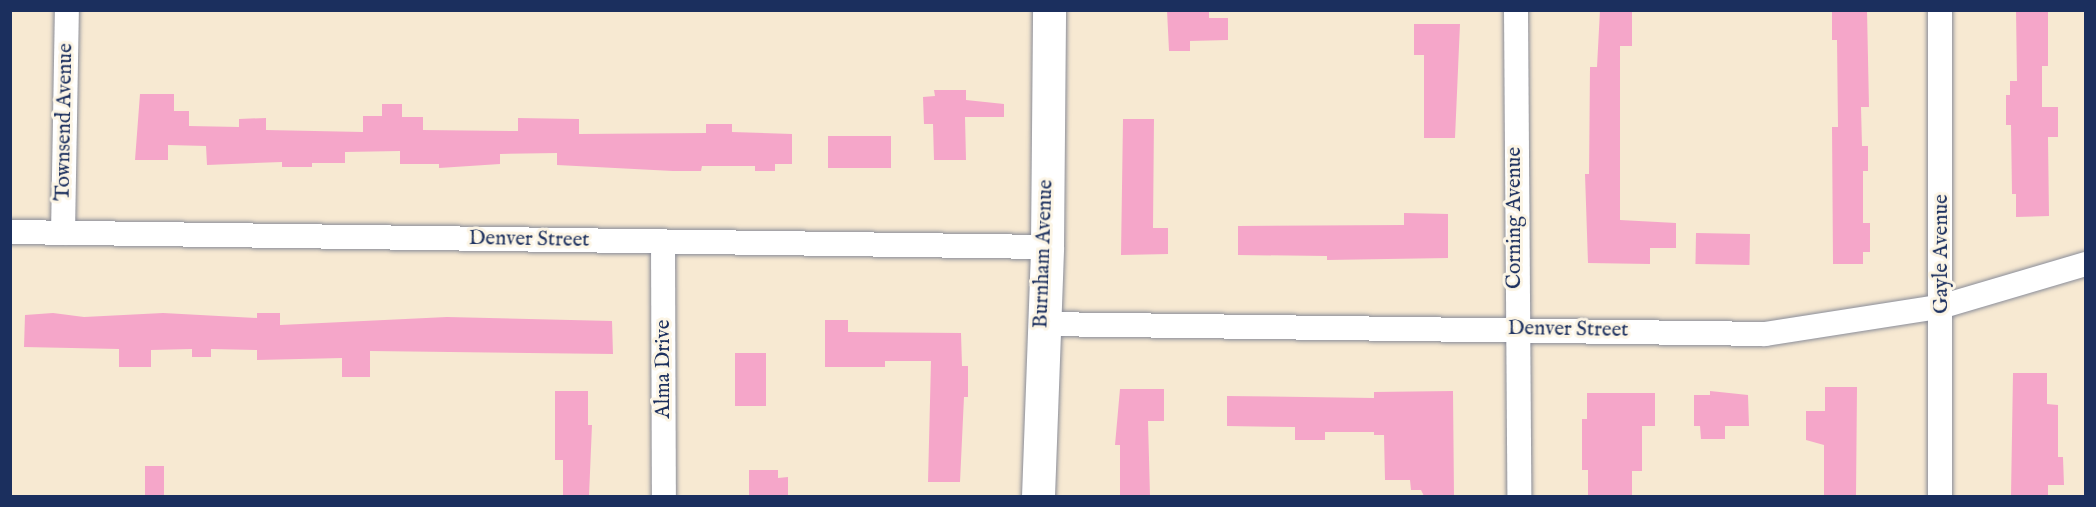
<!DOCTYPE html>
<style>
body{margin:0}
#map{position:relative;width:2096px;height:507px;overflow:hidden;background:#f7e9d2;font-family:"IM FELL English",serif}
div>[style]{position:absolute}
.building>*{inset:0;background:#f5a6c9;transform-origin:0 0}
.roads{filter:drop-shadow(0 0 2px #898c98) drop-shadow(0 0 2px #898c98)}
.street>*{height:24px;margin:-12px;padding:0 12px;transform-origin:12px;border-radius:12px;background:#fff}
.secondary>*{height:33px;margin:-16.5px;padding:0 16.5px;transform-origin:16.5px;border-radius:16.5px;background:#fff}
span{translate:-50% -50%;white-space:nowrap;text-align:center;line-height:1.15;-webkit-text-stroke:6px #fcf5e5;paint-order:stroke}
.street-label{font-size:21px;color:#1b2f5e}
.frame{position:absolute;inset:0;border:12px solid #1b2f5e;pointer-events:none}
</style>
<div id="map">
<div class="building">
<div style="clip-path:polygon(1167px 10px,1209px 10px,1209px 18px,1228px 18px,1228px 40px,1190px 41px,1190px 51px,1169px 51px)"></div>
<div style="clip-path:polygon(1600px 10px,1632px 10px,1632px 46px,1620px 46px,1620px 220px,1676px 223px,1676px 248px,1650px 248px,1650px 264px,1588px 263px,1585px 174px,1589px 174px,1590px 67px,1597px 67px)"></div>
<div style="clip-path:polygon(1832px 10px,1867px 10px,1869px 107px,1861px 107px,1862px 146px,1868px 146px,1868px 171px,1863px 171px,1863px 223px,1870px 223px,1870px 252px,1863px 252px,1863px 264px,1833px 264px,1832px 127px,1838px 127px,1837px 40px,1832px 40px)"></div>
<div style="clip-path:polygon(2016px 10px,2048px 10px,2048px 66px,2042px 66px,2042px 107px,2058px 107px,2058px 137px,2048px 137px,2049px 216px,2016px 217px,2016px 194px,2012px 194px,2011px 125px,2006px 125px,2006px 95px,2010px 95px,2010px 81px,2017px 81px)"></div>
<div style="clip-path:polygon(1414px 24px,1460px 24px,1455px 138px,1424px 138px,1424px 55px,1414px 55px)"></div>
<div style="clip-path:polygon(934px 90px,966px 90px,966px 100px,1004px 104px,1004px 117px,965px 117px,966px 160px,934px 160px,933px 124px,924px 124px,923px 97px,935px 96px)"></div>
<div style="clip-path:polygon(140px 94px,174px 94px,174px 111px,189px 111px,189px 126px,239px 127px,239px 119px,266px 118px,266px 130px,363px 132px,363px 116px,382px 116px,382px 104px,402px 104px,402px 117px,423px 117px,423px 130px,518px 131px,518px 118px,579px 119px,579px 134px,706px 133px,706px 124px,732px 124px,732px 132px,792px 134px,792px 164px,775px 164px,775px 171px,755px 171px,755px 166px,702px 166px,701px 171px,673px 171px,557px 165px,557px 153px,500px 154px,500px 164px,439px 168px,439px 164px,400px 164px,400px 151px,345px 152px,345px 163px,312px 163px,312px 167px,282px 167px,282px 162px,207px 165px,206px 146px,168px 145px,168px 160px,135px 160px)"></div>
<div style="clip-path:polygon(1123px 119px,1154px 119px,1153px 228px,1168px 228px,1168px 254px,1121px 255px)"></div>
<div style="left:828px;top:136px;width:63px;height:32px"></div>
<div style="clip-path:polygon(1404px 213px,1448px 214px,1448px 258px,1327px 260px,1327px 256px,1238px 255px,1238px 226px,1404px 225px)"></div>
<div style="left:1696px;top:233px;width:54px;height:31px;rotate:1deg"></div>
<div style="clip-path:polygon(53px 313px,84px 317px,163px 313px,257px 318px,257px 313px,280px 313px,280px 325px,447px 317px,612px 321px,613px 354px,370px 351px,370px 377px,342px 377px,342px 358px,257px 360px,257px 350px,211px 349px,211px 357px,192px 357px,192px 349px,151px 350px,151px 367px,119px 367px,119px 349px,24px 347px,25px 315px)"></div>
<div style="clip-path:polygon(825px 320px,848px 320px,848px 332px,961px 333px,962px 366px,968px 366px,968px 397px,964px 397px,960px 482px,928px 482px,931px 361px,885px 361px,885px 367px,825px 367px)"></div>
<div style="left:735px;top:353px;width:31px;height:53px"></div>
<div style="clip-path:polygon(2013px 373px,2047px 373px,2047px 404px,2058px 405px,2058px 457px,2063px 457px,2064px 485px,2048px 485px,2048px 496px,2011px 496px)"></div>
<div style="clip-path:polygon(1825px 387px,1857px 387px,1856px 496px,1824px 496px,1824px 445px,1806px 440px,1806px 411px,1825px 411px)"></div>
<div style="clip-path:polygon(1120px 389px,1164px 389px,1164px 421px,1148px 421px,1150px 496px,1120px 496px,1120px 445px,1115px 445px)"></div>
<div style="clip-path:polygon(555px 391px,588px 391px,588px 425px,592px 425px,589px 496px,563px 496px,563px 460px,555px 460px)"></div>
<div style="clip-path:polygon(1453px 391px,1454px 496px,1424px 496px,1421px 490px,1411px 490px,1410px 480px,1385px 480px,1384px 435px,1374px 435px,1374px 432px,1325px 432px,1325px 440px,1295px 440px,1295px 427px,1227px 426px,1227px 396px,1374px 398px,1374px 392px)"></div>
<div style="clip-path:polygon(1710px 391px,1748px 395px,1749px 426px,1725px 426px,1725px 439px,1701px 439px,1700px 426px,1694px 426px,1694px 395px,1710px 395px)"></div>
<div style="clip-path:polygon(1587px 393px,1655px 393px,1655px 426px,1642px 426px,1642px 471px,1632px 471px,1632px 496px,1588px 496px,1588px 470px,1582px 470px,1582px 419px,1587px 419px)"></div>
<div style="left:145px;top:466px;width:19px;height:30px"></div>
<div style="clip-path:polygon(749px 470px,778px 470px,778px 478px,788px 477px,788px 496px,749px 496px)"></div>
</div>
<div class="roads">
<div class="street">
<div style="left:1516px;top:10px;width:486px;rotate:89.6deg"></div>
<div style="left:1940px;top:10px;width:486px;rotate:90deg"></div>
<div style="left:10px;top:232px;width:1037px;rotate:0.83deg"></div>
<div style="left:63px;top:233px;width:223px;rotate:-89deg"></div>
<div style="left:663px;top:242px;width:254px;rotate:89.8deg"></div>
<div style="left:1042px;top:324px;width:723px;rotate:0.79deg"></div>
<div style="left:1765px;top:334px;width:180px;rotate:-8.9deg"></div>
<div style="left:1943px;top:306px;width:149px;rotate:-16.4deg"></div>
</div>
<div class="secondary">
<div style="left:1038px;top:496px;width:249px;rotate:-87.9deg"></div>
<div style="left:1047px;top:247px;width:237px;rotate:-89.5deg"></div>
</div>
</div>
<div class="street-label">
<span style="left:65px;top:122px;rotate:-89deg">Townsend Avenue</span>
<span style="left:1515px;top:218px;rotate:-90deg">Corning Avenue</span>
<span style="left:529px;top:240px;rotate:1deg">Denver Street</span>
<span style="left:1044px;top:254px;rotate:-88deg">Burnham Avenue</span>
<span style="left:1942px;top:254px;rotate:-90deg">Gayle Avenue</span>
<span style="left:1568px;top:330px;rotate:1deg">Denver Street</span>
<span style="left:664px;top:369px;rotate:-90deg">Alma Drive</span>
</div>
<div class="frame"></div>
</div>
